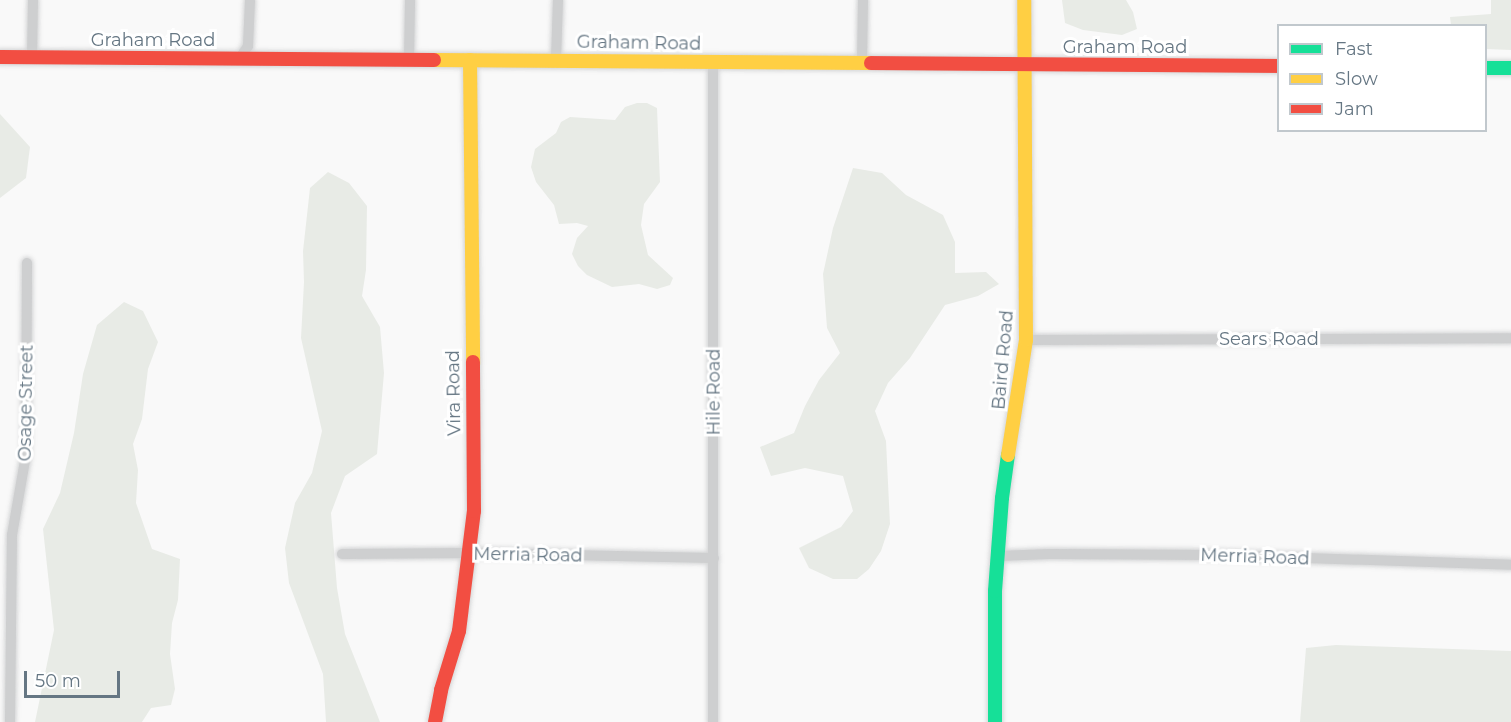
<!DOCTYPE html>
<style>
body{margin:0}
#map{position:relative;width:1511px;height:722px;overflow:hidden;background:#f9f9f9;font-family:Montserrat,sans-serif}
div>[style]{position:absolute}
.green>*{inset:0;background:#e8ebe6}
.roads{filter:drop-shadow(0 0 2px #d5d6d7) drop-shadow(0 0 2px #d5d6d7)}
.street>*{height:10px;margin:-5px;padding:0 5px;transform-origin:5px;border-radius:5px;background:#cecfd0}
.fast>*{height:14px;margin:-7px;padding:0 7px;transform-origin:7px;border-radius:7px;background:#16e098}
.slow>*{height:14px;margin:-7px;padding:0 7px;transform-origin:7px;border-radius:7px;background:#ffcf43}
.jam>*{height:14px;margin:-7px;padding:0 7px;transform-origin:7px;border-radius:7px;background:#f24e42}
span{translate:-50% -50%;white-space:nowrap;text-align:center;line-height:1.15;-webkit-text-stroke:6px #fff;paint-order:stroke}
.street-label{font-size:18px;color:#657683}
.legend{position:absolute;left:1277px;top:24px;width:210px;height:108px;box-sizing:border-box;background:#fff;border:2px solid #c1c8cd;margin:0;padding:8px 10px;list-style:none;font-size:18px;color:#657683}
.legend li{display:flex;align-items:center;gap:12px;height:30px}
.legend b{width:30px;border:2px solid #c1c8cd}
.scale{position:absolute;left:24px;top:671px;width:96px;height:27px;box-sizing:border-box;border:3px solid #657683;border-top:0;padding-left:8px;font-size:18px;line-height:21px;white-space:nowrap;color:#657683;-webkit-text-stroke:4px #fff;paint-order:stroke}
</style>
<div id="map">
<div class="green">
<div style="clip-path:polygon(1062px 0,1126px 0,1133px 12px,1137px 29px,1122px 35px,1083px 30px,1065px 23px)"></div>
<div style="clip-path:polygon(1491px 0,1511px 0,1511px 50px,1486px 49px,1486px 26px,1451px 25px,1450px 17px,1491px 14px)"></div>
<div style="clip-path:polygon(637px 103px,647px 103px,657px 108px,660px 182px,644px 204px,641px 225px,648px 255px,673px 278px,670px 285px,657px 289px,639px 284px,612px 287px,587px 275px,578px 266px,572px 254px,577px 238px,588px 226px,577px 223px,559px 224px,554px 205px,536px 182px,531px 167px,535px 149px,556px 133px,561px 122px,570px 117px,615px 120px,625px 107px)"></div>
<div style="clip-path:polygon(0 114px,30px 147px,26px 178px,0 198px)"></div>
<div style="clip-path:polygon(853px 168px,882px 173px,906px 195px,943px 215px,955px 242px,955px 273px,986px 272px,999px 284px,978px 296px,945px 305px,910px 358px,888px 383px,875px 411px,886px 441px,890px 524px,881px 551px,869px 569px,857px 579px,833px 579px,809px 568px,799px 548px,841px 527px,853px 511px,843px 476px,805px 468px,771px 476px,760px 447px,794px 433px,805px 406px,819px 380px,840px 353px,827px 328px,823px 274px,833px 228px)"></div>
<div style="clip-path:polygon(328px 172px,349px 183px,367px 206px,366px 270px,362px 296px,380px 327px,384px 373px,377px 454px,345px 476px,331px 513px,337px 588px,345px 634px,380px 722px,326px 722px,323px 674px,289px 583px,285px 548px,295px 503px,312px 473px,322px 431px,301px 338px,304px 282px,303px 251px,310px 188px)"></div>
<div style="clip-path:polygon(124px 302px,143px 311px,158px 342px,148px 369px,142px 419px,133px 444px,138px 470px,136px 503px,152px 549px,180px 559px,178px 600px,172px 623px,170px 654px,175px 689px,171px 705px,151px 708px,142px 722px,35px 722px,54px 630px,43px 529px,60px 493px,74px 433px,83px 374px,97px 325px)"></div>
<div style="clip-path:polygon(1336px 645px,1511px 651px,1511px 722px,1300px 722px,1306px 648px)"></div>
</div>
<div class="roads">
<div class="street">
<div style="left:32px;top:57px;width:57px;rotate:-89deg"></div>
<div style="left:239px;top:59px;width:16px;rotate:-55deg"></div>
<div style="left:248px;top:46px;width:46px;rotate:-87.5deg"></div>
<div style="left:409px;top:59px;width:59px;rotate:-89deg"></div>
<div style="left:556px;top:60px;width:60px;rotate:-88.1deg"></div>
<div style="left:713px;top:62px;width:660px;rotate:90deg"></div>
<div style="left:862px;top:63px;width:63px;rotate:-89.1deg"></div>
<div style="left:1026px;top:340px;width:485px;rotate:-0.2deg"></div>
<div style="left:342px;top:554px;width:128px;rotate:-0.4deg"></div>
<div style="left:470px;top:553px;width:244px;rotate:1.2deg"></div>
<div style="left:999px;top:556px;width:50px;rotate:-2.3deg"></div>
<div style="left:1049px;top:554px;width:168px;rotate:0.3deg"></div>
<div style="left:1217px;top:555px;width:294px;rotate:1.9deg"></div>
<div style="left:10px;top:722px;width:187px;rotate:-89.4deg"></div>
<div style="left:12px;top:535px;width:81px;rotate:-80.1deg"></div>
<div style="left:26px;top:455px;width:192px;rotate:-89.7deg"></div>
</div>
<div class="fast">
<div style="left:1486px;top:68px;width:25px"></div>
<div style="left:995px;top:722px;width:131px;rotate:-90deg"></div>
<div style="left:995px;top:591px;width:93px;rotate:-85.7deg"></div>
<div style="left:1002px;top:498px;width:43px;rotate:-82.1deg"></div>
</div>
<div class="slow">
<div style="left:434px;top:60px;width:437px;rotate:0.4deg"></div>
<div style="left:470px;top:60px;width:302px;rotate:89.4deg"></div>
<div style="left:1008px;top:455px;width:116px;rotate:-81.1deg"></div>
<div style="left:1026px;top:340px;width:340px;rotate:-90.3deg"></div>
</div>
<div class="jam">
<div style="left:0;top:57px;width:434px;rotate:0.4deg"></div>
<div style="left:871px;top:63px;width:407px;rotate:0.4deg"></div>
<div style="left:435px;top:722px;width:33px;rotate:-79deg"></div>
<div style="left:441px;top:690px;width:62px;rotate:-73deg"></div>
<div style="left:459px;top:631px;width:121px;rotate:-82.9deg"></div>
<div style="left:474px;top:511px;width:149px;rotate:-90.4deg"></div>
</div>
</div>
<div class="street-label">
<span style="left:153px;top:40px">Graham Road</span>
<span style="left:639px;top:43px;rotate:1deg">Graham Road</span>
<span style="left:1125px;top:47px">Graham Road</span>
<span style="left:1269px;top:339px">Sears Road</span>
<span style="left:1003px;top:360px;rotate:-85deg">Baird Road</span>
<span style="left:714px;top:392px;rotate:-90deg">Hile Road</span>
<span style="left:454px;top:393px;rotate:-91deg">Vira Road</span>
<span style="left:26px;top:403px;rotate:-89deg">Osage Street</span>
<span style="left:528px;top:555px;rotate:1deg">Merria Road</span>
<span style="left:1255px;top:557px;rotate:2deg">Merria Road</span>
</div>
<ul class="legend">
<li><b style="height:8px;background:#16e098"></b>Fast</li>
<li><b style="height:8px;background:#ffcf43"></b>Slow</li>
<li><b style="height:8px;background:#f24e42"></b>Jam</li>
</ul>
<div class="scale">50 m</div>
</div>
